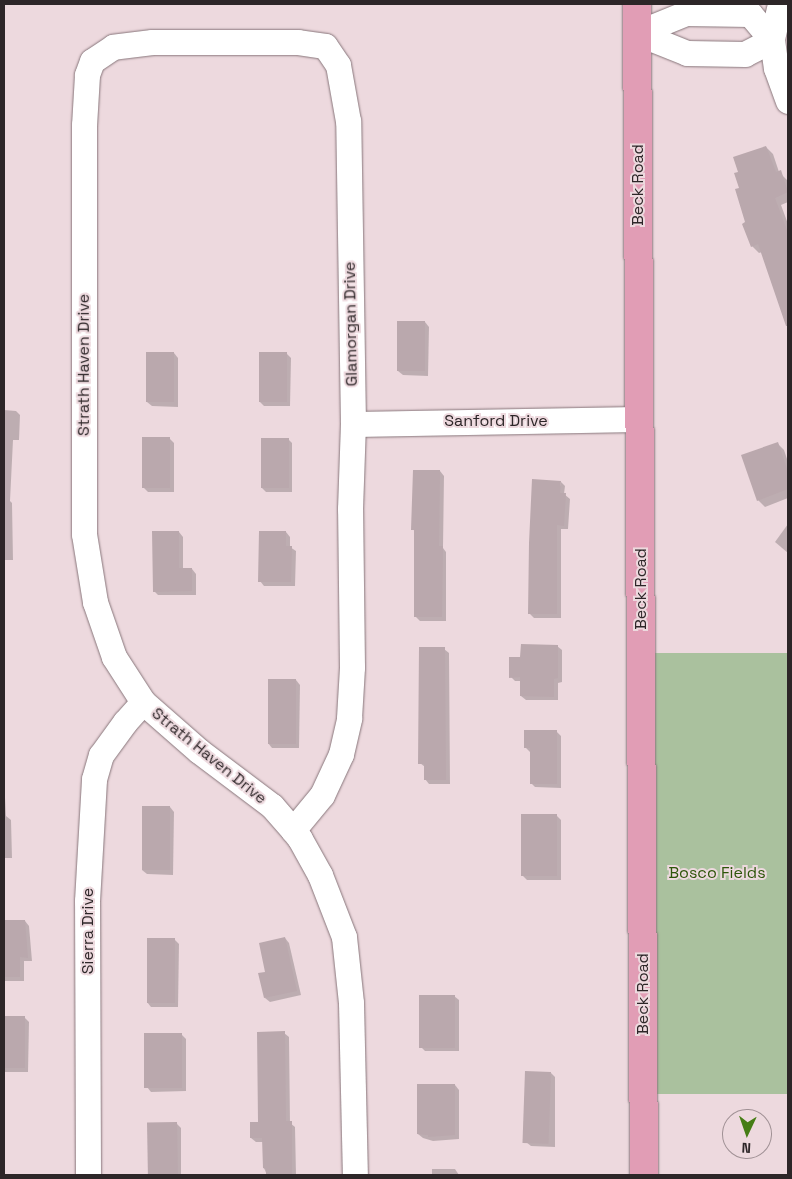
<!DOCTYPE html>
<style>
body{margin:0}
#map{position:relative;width:792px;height:1179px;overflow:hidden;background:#edd9de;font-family:"Space Grotesk",sans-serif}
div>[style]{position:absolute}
.green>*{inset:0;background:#aac19e;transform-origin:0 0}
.shadow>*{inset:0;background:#0003}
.building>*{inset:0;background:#baa8ad;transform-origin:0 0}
.roads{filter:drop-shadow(0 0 1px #88767b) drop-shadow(0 0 1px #88767b)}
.minor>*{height:25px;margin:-12.5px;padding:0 12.5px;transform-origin:12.5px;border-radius:12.5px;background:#fff}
.major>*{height:28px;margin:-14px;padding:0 14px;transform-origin:14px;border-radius:14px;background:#e19db5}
span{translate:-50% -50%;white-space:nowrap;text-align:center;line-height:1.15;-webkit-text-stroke:4px #edd9de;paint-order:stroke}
.street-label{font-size:16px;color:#2d2628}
.park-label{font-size:16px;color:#2d5509}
.frame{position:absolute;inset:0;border:5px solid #2d2628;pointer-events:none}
.north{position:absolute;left:722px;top:1109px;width:50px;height:50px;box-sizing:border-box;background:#edd9de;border:1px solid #a09195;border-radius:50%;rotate:183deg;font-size:14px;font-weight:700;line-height:20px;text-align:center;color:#2d2628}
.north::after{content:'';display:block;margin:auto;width:18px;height:22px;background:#457d15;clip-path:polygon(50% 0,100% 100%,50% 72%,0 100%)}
</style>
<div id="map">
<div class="green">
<div style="left:644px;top:653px;width:144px;height:441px"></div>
</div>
<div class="shadow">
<div style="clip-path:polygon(766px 147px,773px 154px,779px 172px,788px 181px,788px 202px,781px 205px,788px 224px,788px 324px,785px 321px,762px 252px,759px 253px,752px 246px,740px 173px)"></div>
<div style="clip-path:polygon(425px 322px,429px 327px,428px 376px,403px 375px,398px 371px)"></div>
<div style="clip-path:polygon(174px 353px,178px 358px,178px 407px,152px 406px,147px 402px)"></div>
<div style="clip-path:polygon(286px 353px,291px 358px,290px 406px,264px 406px,260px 402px)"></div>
<div style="clip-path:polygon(4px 410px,16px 411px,20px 415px,19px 440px,13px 440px,10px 501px,12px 503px,13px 560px,4px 560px)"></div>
<div style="clip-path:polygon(170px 439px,174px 443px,174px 492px,148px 492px,143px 487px)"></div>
<div style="clip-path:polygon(288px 439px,292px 443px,292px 492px,266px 492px,262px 488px)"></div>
<div style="clip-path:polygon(778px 444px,784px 450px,788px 462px,788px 498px,765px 507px,758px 500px)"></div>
<div style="clip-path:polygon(440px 471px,444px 476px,443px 548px,446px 552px,446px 621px,420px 621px,415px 616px,415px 532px,413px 529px)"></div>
<div style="clip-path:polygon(561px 482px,565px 486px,564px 494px,570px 499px,568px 529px,561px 529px,561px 618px,534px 618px,530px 614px)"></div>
<div style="clip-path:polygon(788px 524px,788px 553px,775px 542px)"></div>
<div style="clip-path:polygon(179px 532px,183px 537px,183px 570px,192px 569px,196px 574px,196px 595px,158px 595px,154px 591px)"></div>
<div style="clip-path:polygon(286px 532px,290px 537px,290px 547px,296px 551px,295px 586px,264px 586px,260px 581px)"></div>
<div style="clip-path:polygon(557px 646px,562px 650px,562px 682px,558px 683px,558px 700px,526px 700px,521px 696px,521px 681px,515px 681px,511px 677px)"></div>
<div style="clip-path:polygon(444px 649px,449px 653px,450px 784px,429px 784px,425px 779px,425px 767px,420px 763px)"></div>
<div style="clip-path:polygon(296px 680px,300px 685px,299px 748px,272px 748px,268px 743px)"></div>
<div style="clip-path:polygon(556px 731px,561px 736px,561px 788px,535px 787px,531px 783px,530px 752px,526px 748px)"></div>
<div style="clip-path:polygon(4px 779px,6px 816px,11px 820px,12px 858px,4px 858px)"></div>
<div style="clip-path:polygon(170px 807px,174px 812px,173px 875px,147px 874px,142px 870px)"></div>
<div style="clip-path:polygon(556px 815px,561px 820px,561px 880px,527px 880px,523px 876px)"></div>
<div style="clip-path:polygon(4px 921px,25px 921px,29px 926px,32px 961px,24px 961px,24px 981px,4px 981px)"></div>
<div style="clip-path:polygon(285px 938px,289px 943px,301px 995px,270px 1002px,265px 998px)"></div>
<div style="clip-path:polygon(175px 940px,179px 944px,178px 1007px,151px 1007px,147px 1002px)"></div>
<div style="clip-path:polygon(454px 996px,459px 1000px,459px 1051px,425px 1051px,421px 1047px)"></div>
<div style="clip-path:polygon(24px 1017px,29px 1022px,28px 1072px,4px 1072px,4px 1018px)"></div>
<div style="clip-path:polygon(284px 1033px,289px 1037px,290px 1123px,295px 1127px,296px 1175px,267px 1175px,264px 1168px,264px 1142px,256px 1142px,251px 1138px,259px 1123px)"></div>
<div style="clip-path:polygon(181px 1034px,186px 1039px,186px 1091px,151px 1092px,147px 1087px)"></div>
<div style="clip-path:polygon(551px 1073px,555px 1077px,555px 1147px,531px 1146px,526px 1142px)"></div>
<div style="clip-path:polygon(455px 1085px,459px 1090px,459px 1139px,433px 1141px,423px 1138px,418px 1134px)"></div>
<div style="clip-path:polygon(176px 1123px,181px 1128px,181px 1175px,149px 1175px,148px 1124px)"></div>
<div style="clip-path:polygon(432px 1169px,455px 1169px,459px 1175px,422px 1175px,432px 1174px)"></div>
</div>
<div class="building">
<div style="clip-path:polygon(766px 146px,776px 172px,781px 170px,788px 192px,775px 198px,788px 233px,788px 326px,786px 326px,758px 244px,751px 247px,742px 224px,745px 222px,735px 189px,739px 188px,734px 173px,738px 172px,733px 157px)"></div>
<div style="left:397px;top:321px;width:28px;height:50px"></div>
<div style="left:146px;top:352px;width:28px;height:50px"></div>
<div style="left:259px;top:352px;width:28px;height:50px"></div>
<div style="left:142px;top:437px;width:28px;height:51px"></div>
<div style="left:261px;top:438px;width:28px;height:50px"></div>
<div style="clip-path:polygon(778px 442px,788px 472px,788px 489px,757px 501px,741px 455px)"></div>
<div style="clip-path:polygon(413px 470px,440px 470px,439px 546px,443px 546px,442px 617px,414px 617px,414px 530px,411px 530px)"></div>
<div style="clip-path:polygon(532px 479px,561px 481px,560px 493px,566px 493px,564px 526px,557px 525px,557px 614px,528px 614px,529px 543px)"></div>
<div style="clip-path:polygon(152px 531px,179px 531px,179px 568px,192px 568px,192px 591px,153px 592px)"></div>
<div style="clip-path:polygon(259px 531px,286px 531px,286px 546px,292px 546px,291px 582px,258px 582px)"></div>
<div style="clip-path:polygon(521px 644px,558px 645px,558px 678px,554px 679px,554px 697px,520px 696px,520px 677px,509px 678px,509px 657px,520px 657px)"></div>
<div style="clip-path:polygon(419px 647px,445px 647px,446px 780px,424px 780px,424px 764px,418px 764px)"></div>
<div style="left:268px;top:679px;width:28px;height:65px"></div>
<div style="clip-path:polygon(524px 730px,557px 730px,557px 784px,530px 784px,530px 748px,524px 748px)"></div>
<div style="left:142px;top:806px;width:28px;height:64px"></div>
<div style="left:521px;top:814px;width:36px;height:62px"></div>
<div style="clip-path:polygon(4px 920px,25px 920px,28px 958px,20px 957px,20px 977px,4px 977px)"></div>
<div style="clip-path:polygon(285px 937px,297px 991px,264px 998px,258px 973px,265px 972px,259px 943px)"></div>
<div style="left:147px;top:938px;width:28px;height:65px"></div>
<div style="left:419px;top:995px;width:36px;height:53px"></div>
<div style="left:4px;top:1016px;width:21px;height:52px"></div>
<div style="clip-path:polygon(285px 1031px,286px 1121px,292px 1121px,292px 1175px,266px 1175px,266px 1169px,263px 1168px,262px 1138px,250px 1138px,250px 1122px,258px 1122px,257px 1032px)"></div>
<div style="left:144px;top:1033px;width:38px;height:55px"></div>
<div style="left:525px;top:1071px;width:26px;height:72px;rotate:2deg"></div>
<div style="clip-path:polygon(417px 1084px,455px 1084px,455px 1135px,428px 1137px,428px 1135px,417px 1134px)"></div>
<div style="left:177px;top:1122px;width:53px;height:30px;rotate:89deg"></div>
</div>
<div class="roads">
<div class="minor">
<div style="left:780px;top:4px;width:37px;rotate:103deg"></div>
<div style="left:772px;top:40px;width:28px;rotate:82deg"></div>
<div style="left:776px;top:68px;width:35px;rotate:70deg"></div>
<div style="left:686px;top:13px;width:64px;rotate:0.9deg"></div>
<div style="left:750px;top:14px;width:34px;rotate:50deg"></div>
<div style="left:772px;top:40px;width:30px;rotate:153deg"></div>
<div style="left:745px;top:54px;width:58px;rotate:-179deg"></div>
<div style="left:687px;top:53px;width:54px;rotate:-158.2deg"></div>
<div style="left:637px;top:33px;width:53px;rotate:-22.2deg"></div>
<div style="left:353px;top:424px;width:286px;rotate:-1deg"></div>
<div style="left:293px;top:830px;width:45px;rotate:-50.4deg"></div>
<div style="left:322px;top:795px;width:45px;rotate:-65.1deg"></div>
<div style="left:341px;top:754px;width:37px;rotate:-77deg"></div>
<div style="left:349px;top:718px;width:51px;rotate:-86.6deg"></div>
<div style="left:352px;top:667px;width:158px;rotate:-90.7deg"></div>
<div style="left:350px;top:509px;width:85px;rotate:-88deg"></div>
<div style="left:353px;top:424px;width:303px;rotate:-90.9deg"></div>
<div style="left:348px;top:121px;width:57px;rotate:-100.1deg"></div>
<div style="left:338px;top:65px;width:23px;rotate:-124deg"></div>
<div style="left:325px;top:46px;width:27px;rotate:-172deg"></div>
<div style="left:298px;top:42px;width:146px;rotate:180deg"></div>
<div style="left:152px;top:42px;width:39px;rotate:173deg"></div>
<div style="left:113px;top:47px;width:25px;rotate:146deg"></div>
<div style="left:92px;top:61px;width:15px;rotate:110deg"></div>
<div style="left:87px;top:75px;width:50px;rotate:93.4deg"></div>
<div style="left:84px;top:125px;width:409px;rotate:90deg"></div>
<div style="left:84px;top:534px;width:69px;rotate:80.8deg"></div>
<div style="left:95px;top:602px;width:58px;rotate:70.9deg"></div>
<div style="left:114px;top:657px;width:54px;rotate:57.2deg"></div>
<div style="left:143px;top:702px;width:74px;rotate:41.2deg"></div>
<div style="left:199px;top:751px;width:91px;rotate:37deg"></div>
<div style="left:272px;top:806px;width:32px;rotate:49deg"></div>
<div style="left:293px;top:830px;width:11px;rotate:52deg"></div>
<div style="left:300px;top:839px;width:41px;rotate:60.9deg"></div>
<div style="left:320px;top:875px;width:66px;rotate:68.8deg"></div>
<div style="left:344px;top:937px;width:66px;rotate:83.9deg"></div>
<div style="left:351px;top:1003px;width:172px;rotate:88.7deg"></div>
<div style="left:88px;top:1175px;width:274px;rotate:-90.2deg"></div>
<div style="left:87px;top:901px;width:122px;rotate:-86.7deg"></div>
<div style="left:94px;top:779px;width:25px;rotate:-74deg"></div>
<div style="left:101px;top:755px;width:41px;rotate:-54deg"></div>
<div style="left:125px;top:722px;width:27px;rotate:-48deg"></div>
</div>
<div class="major">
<div style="left:637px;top:4px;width:1171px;rotate:89.66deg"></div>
</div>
</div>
<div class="street-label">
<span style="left:638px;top:185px;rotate:-90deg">Beck Road</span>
<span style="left:351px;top:324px;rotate:-91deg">Glamorgan Drive</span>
<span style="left:84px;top:365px;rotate:-90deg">Strath Haven Drive</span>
<span style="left:496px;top:421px">Sanford Drive</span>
<span style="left:641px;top:589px;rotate:-90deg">Beck Road</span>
<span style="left:209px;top:756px;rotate:39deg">Strath Haven Drive</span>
<span style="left:88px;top:931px;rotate:-90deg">Sierra Drive</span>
<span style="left:643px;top:994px;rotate:-90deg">Beck Road</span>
</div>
<div class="park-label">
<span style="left:717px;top:873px">Bosco Fields</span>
</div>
<div class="frame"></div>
<div class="north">N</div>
</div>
